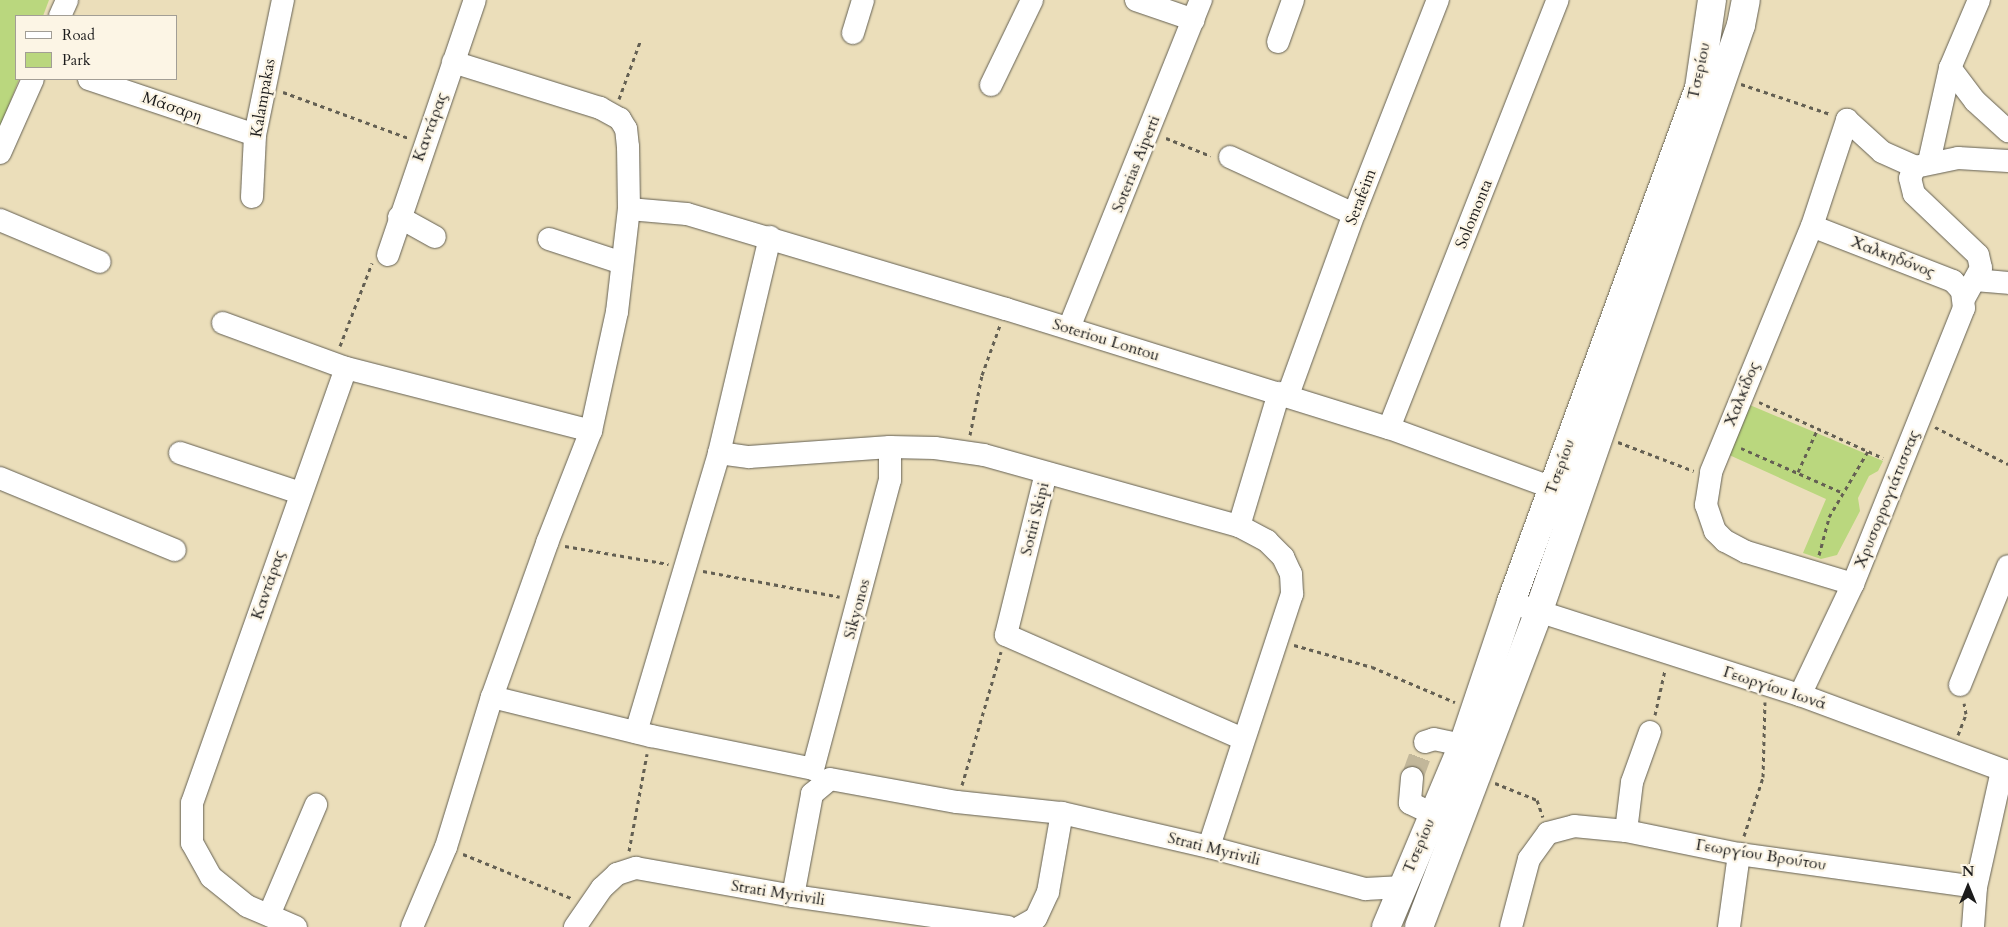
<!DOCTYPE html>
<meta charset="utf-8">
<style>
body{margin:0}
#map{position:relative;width:2008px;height:927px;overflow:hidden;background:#ebdeba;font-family:Cardo,serif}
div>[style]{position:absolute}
.green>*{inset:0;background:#bad77e}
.minor-tunnel>*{height:22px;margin-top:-11px;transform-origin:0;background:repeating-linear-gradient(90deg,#c2b79a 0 22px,transparent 0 33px)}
.path>*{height:3px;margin-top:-1.5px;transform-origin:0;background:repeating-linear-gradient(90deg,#646053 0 4px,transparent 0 8px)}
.roads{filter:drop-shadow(0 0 1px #646053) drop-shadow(0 0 1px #646053)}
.minor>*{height:22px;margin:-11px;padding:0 11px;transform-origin:11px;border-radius:11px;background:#fff}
.major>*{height:28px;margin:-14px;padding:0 14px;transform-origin:14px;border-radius:14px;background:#fff}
span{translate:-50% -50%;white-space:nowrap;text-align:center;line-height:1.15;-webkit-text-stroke:4.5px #fcf5e5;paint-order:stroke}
.street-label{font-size:16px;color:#1c1c1c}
.legend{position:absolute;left:15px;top:15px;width:162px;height:65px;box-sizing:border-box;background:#fcf5e5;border:1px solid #a29e95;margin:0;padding:6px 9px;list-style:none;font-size:15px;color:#1c1c1c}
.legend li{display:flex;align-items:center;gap:10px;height:25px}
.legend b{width:25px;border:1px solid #a29e95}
.north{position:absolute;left:1943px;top:862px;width:50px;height:50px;-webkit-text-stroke:4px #fcf5e5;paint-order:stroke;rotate:0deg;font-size:14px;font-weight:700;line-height:20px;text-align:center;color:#1c1c1c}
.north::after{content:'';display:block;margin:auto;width:18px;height:22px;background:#1c1c1c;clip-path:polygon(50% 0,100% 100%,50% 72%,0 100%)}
</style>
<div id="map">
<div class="green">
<div style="clip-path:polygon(0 0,49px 0,43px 16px,16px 16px,16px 79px,19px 79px,0 128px)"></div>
<div style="clip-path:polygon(1745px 403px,1883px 461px,1878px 471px,1869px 476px,1858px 498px,1860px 511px,1837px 555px,1821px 559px,1803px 553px,1826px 499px,1727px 454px)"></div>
</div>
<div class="minor-tunnel">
<div style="left:1412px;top:778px;width:38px;rotate:-70deg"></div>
</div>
<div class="path">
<div style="left:1741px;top:84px;width:94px;rotate:18.6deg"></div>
<div style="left:283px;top:92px;width:134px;rotate:20.1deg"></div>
<div style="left:619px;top:99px;width:61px;rotate:-69.8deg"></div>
<div style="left:1166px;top:138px;width:48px;rotate:21.8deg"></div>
<div style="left:340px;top:346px;width:89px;rotate:-68.9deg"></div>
<div style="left:1759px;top:402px;width:136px;rotate:24.3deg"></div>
<div style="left:1935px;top:427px;width:82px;rotate:26.9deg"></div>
<div style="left:970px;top:435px;width:61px;rotate:-78.7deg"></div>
<div style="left:982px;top:375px;width:53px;rotate:-70.2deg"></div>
<div style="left:1618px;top:442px;width:81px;rotate:20.9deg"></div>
<div style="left:1741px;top:448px;width:109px;rotate:23.7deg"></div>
<div style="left:1798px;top:472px;width:48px;rotate:-65.6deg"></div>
<div style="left:565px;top:546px;width:105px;rotate:9.9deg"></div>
<div style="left:1819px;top:555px;width:39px;rotate:-75deg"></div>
<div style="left:1829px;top:517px;width:77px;rotate:-59.4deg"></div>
<div style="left:703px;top:571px;width:139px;rotate:10.7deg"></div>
<div style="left:1294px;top:645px;width:81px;rotate:15.8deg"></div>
<div style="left:1372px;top:667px;width:90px;rotate:22.9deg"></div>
<div style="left:1655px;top:715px;width:46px;rotate:-77.5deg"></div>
<div style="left:1958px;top:735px;width:22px;rotate:-69deg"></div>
<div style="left:1966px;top:714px;width:11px;rotate:-100deg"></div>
<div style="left:1495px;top:783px;width:45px;rotate:22deg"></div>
<div style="left:1537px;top:800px;width:18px;rotate:71deg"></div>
<div style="left:962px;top:785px;width:139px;rotate:-73.7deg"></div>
<div style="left:1744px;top:836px;width:62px;rotate:-72.1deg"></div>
<div style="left:1763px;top:777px;width:75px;rotate:-88.5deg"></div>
<div style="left:629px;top:851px;width:99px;rotate:-79.5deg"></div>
<div style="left:463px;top:854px;width:119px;rotate:22.2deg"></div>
</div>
<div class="roads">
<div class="minor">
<div style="left:1136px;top:0;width:61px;rotate:19deg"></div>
<div style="left:60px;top:16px;width:17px;rotate:-66deg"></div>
<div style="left:853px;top:33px;width:34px;rotate:-73deg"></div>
<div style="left:1278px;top:42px;width:45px;rotate:-70.3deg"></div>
<div style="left:1950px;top:68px;width:41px;rotate:52.9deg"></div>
<div style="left:1975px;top:101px;width:45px;rotate:42.3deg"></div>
<div style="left:89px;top:79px;width:175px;rotate:18.6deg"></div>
<div style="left:991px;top:85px;width:94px;rotate:-64.2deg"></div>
<div style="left:0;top:153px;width:81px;rotate:-66deg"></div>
<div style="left:1230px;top:157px;width:136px;rotate:24.7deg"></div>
<div style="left:1929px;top:162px;width:96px;rotate:-77.4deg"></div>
<div style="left:1950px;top:68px;width:74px;rotate:-66.9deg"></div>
<div style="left:1915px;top:167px;width:12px;rotate:114deg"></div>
<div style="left:1910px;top:178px;width:16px;rotate:76deg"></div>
<div style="left:1914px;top:194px;width:88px;rotate:43.6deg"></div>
<div style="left:1978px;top:255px;width:13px;rotate:77deg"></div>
<div style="left:1981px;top:268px;width:35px;rotate:119deg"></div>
<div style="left:252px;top:197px;width:62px;rotate:-87.2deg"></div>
<div style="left:255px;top:135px;width:138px;rotate:-78.3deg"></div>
<div style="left:629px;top:209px;width:58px;rotate:4.9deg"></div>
<div style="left:687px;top:214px;width:333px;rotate:16.6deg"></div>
<div style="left:1006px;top:309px;width:401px;rotate:17.3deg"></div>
<div style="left:1389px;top:428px;width:192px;rotate:20.1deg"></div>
<div style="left:399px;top:217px;width:41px;rotate:29.1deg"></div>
<div style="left:0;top:220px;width:108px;rotate:22.8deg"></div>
<div style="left:549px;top:239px;width:77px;rotate:18.2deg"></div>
<div style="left:388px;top:255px;width:269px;rotate:-71.2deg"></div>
<div style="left:1975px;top:280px;width:33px;rotate:5deg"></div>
<div style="left:223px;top:323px;width:131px;rotate:20.1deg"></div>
<div style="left:346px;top:368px;width:253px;rotate:14.4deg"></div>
<div style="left:1069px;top:328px;width:354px;rotate:-68.1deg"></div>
<div style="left:1288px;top:395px;width:193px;rotate:-70deg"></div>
<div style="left:1354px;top:214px;width:230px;rotate:-68.6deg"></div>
<div style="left:1389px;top:428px;width:460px;rotate:-68.5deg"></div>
<div style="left:180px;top:453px;width:126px;rotate:18.4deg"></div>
<div style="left:719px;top:453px;width:30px;rotate:8deg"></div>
<div style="left:749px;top:457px;width:141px;rotate:-4.1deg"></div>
<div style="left:890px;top:447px;width:45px;rotate:1.3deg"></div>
<div style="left:935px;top:448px;width:49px;rotate:8.1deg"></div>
<div style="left:984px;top:455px;width:265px;rotate:15.6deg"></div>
<div style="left:1239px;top:526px;width:32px;rotate:28deg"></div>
<div style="left:1267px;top:541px;width:23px;rotate:45deg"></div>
<div style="left:1283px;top:557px;width:19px;rotate:65deg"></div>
<div style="left:1291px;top:574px;width:20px;rotate:87deg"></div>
<div style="left:1292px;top:594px;width:266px;rotate:108.2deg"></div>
<div style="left:1046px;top:473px;width:167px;rotate:103.9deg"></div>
<div style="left:1006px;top:635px;width:259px;rotate:23.7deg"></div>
<div style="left:0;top:478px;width:189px;rotate:22.4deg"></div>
<div style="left:1239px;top:526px;width:139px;rotate:-73.3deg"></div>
<div style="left:1853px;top:584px;width:112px;rotate:-163.3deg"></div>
<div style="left:1746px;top:552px;width:24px;rotate:-152deg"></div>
<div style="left:1725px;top:541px;width:14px;rotate:-135deg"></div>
<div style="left:1715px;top:531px;width:28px;rotate:-109deg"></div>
<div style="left:1706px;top:505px;width:33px;rotate:-81deg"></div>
<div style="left:1711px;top:472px;width:266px;rotate:-67.7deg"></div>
<div style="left:1812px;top:226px;width:112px;rotate:-71.7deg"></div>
<div style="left:1847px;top:120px;width:47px;rotate:42.4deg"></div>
<div style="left:1882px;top:152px;width:36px;rotate:24deg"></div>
<div style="left:1915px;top:167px;width:44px;rotate:-11.8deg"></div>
<div style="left:1958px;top:158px;width:50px;rotate:3.4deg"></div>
<div style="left:1522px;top:606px;width:292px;rotate:17.8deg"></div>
<div style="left:1800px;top:695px;width:222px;rotate:20.3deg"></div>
<div style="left:1960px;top:685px;width:128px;rotate:-68deg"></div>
<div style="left:1800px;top:695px;width:123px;rotate:-64.5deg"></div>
<div style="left:1853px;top:584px;width:297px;rotate:-68.1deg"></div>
<div style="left:1964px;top:308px;width:17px;rotate:-97deg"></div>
<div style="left:1962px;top:291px;width:13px;rotate:-132deg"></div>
<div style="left:1953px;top:281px;width:151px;rotate:-158.7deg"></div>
<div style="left:492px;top:697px;width:164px;rotate:13.8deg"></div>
<div style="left:651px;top:736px;width:165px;rotate:11.5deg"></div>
<div style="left:813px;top:769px;width:299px;rotate:-75.1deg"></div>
<div style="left:890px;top:480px;width:33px;rotate:-90deg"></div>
<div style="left:636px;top:732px;width:291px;rotate:-73.4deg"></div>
<div style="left:719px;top:453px;width:222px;rotate:-76.7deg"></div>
<div style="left:1425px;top:742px;width:9px;rotate:-18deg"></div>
<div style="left:1434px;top:739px;width:30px;rotate:12deg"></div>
<div style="left:1412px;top:778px;width:25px;rotate:95deg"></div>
<div style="left:1410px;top:803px;width:25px;rotate:26deg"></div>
<div style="left:1626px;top:831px;width:49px;rotate:-83deg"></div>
<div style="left:1632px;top:782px;width:53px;rotate:-70.2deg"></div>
<div style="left:793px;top:896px;width:104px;rotate:-79.4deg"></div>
<div style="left:812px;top:794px;width:23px;rotate:-40deg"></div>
<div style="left:830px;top:779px;width:129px;rotate:10.3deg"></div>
<div style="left:957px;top:802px;width:106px;rotate:6deg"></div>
<div style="left:1062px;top:813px;width:151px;rotate:13deg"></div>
<div style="left:1209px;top:847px;width:162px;rotate:15.1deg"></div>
<div style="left:1365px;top:889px;width:38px;rotate:-3deg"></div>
<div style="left:269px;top:915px;width:120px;rotate:-66.9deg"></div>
<div style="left:296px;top:927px;width:53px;rotate:-156.8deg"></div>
<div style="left:247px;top:906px;width:46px;rotate:-141.1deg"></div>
<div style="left:211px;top:877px;width:39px;rotate:-119deg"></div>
<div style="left:192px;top:843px;width:40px;rotate:-90deg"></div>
<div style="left:192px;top:803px;width:461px;rotate:-70.5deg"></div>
<div style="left:412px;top:927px;width:87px;rotate:-67deg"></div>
<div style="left:446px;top:847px;width:157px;rotate:-73deg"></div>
<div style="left:492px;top:697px;width:164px;rotate:-70.3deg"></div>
<div style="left:547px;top:543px;width:120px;rotate:-68.6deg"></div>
<div style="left:591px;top:431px;width:122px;rotate:-77.7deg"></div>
<div style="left:617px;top:312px;width:104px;rotate:-83.4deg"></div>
<div style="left:629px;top:209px;width:62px;rotate:-90.9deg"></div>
<div style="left:628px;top:147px;width:18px;rotate:-96deg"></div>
<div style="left:626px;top:129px;width:12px;rotate:-121deg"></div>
<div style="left:620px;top:119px;width:23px;rotate:-151deg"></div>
<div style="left:600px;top:108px;width:154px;rotate:-162.6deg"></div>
<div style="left:575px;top:927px;width:47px;rotate:-55.3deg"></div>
<div style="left:602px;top:888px;width:21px;rotate:-43deg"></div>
<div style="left:617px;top:874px;width:20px;rotate:-18deg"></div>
<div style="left:636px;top:868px;width:159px;rotate:10.1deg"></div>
<div style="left:793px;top:896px;width:217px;rotate:8.2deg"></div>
<div style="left:1020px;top:927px;width:18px;rotate:-29deg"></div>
<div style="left:1036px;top:918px;width:29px;rotate:-65deg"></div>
<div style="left:1048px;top:892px;width:80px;rotate:-80deg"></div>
<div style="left:1511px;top:927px;width:70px;rotate:-75.2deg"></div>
<div style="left:1529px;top:859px;width:32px;rotate:-54deg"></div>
<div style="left:1548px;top:833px;width:27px;rotate:-15deg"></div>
<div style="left:1574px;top:826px;width:52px;rotate:5.5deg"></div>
<div style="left:1626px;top:831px;width:115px;rotate:11.5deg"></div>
<div style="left:1739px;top:854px;width:239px;rotate:7.9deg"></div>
<div style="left:1729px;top:927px;width:74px;rotate:-82.2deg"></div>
<div style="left:1973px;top:927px;width:40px;rotate:-85.7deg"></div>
<div style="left:1976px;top:887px;width:119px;rotate:-77.4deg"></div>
</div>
<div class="major">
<div style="left:1386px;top:927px;width:198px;rotate:-67.1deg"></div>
<div style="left:1463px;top:745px;width:151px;rotate:-71.4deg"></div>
<div style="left:1511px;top:602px;width:547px;rotate:-69.91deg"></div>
<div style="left:1699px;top:88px;width:89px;rotate:-81.6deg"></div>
<div style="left:1419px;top:927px;width:336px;rotate:-69.2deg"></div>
<div style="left:1538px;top:613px;width:622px;rotate:-70.95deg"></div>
<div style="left:1741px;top:25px;width:25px;rotate:-79deg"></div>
</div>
</div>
<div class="street-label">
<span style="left:1699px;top:71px;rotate:-78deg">Τσερίου</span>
<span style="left:263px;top:98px;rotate:-80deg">Kalampakas</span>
<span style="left:172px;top:107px;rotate:19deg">Μάσαρη</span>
<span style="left:430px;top:127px;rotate:-70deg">Καντάρας</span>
<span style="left:1136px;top:164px;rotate:-68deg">Soterias Aiperti</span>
<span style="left:1361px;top:197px;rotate:-69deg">Serafeim</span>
<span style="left:1474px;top:214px;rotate:-68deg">Solomonta</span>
<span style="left:1893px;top:257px;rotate:21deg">Χαλκηδόνος</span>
<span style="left:1106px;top:340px;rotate:17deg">Soteriou Lontou</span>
<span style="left:1742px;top:394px;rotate:-68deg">Χαλκίδος</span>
<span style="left:1560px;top:467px;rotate:-70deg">Τσερίου</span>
<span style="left:1887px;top:499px;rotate:-68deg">Χρυσορρογιάτισσας</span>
<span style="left:1035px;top:519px;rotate:-76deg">Sotiri Skipi</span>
<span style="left:268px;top:585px;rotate:-71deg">Καντάρας</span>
<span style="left:857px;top:609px;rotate:-75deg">Sikyonos</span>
<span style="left:1775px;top:688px;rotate:18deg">Γεωργίου Ιωνά</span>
<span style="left:1419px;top:846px;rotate:-67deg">Τσερίου</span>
<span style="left:1214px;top:849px;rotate:14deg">Strati Myrivili</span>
<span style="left:1761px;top:855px;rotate:9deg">Γεωργίου Βρούτου</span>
<span style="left:778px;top:893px;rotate:9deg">Strati Myrivili</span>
</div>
<ul class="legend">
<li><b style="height:6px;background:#fff"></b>Road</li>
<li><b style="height:14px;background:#bad77e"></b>Park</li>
</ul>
<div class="north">N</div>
</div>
